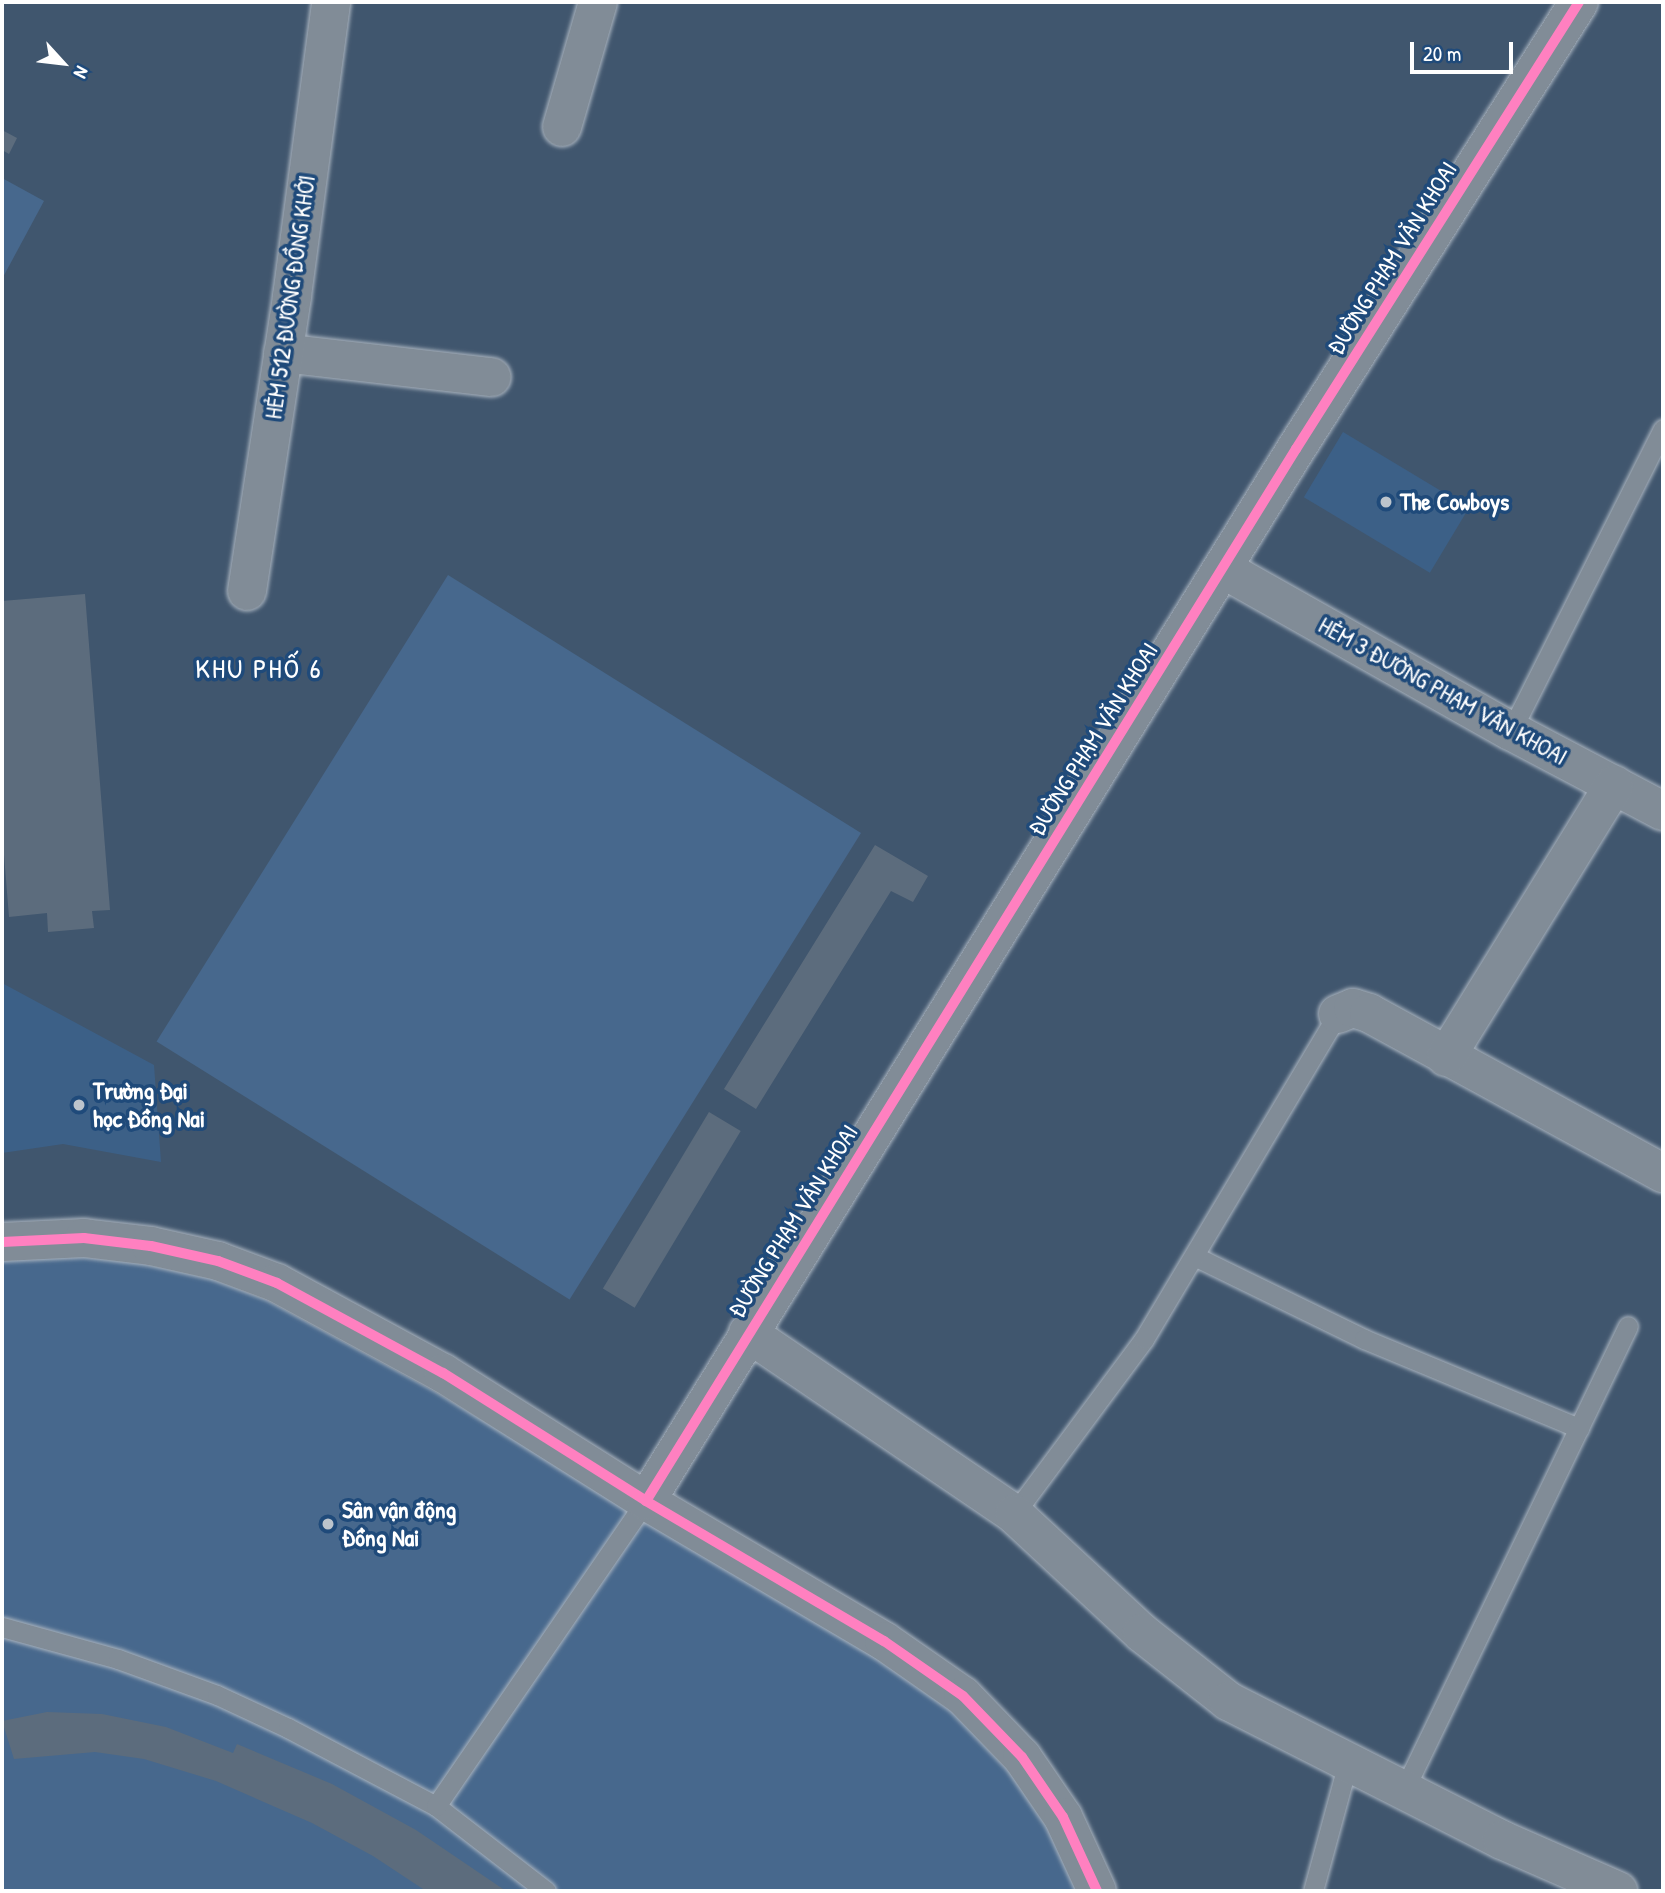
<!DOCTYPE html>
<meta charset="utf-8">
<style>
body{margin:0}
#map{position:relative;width:1665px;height:1893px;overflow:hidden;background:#40566e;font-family:"Patrick Hand",sans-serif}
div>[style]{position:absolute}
.built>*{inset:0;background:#3c6087;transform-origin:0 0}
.green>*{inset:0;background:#47688d;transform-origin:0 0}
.building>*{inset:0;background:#5c6c7d;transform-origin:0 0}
.roads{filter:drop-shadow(0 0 2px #a9b3be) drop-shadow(0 0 2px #a9b3be)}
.service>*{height:19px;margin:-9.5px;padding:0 9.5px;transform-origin:9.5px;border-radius:9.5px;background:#818c97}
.minor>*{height:38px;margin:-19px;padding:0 19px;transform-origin:19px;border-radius:19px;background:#818c97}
.tertiary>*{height:38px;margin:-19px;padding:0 19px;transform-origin:19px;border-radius:19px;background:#818c97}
.cycleway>*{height:10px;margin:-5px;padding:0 5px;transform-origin:5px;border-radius:5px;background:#ff80c0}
.dots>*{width:19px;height:19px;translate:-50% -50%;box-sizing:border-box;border:4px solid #1f4a7a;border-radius:50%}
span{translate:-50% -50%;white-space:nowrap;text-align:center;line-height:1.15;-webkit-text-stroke:7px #1f4a7a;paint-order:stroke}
.street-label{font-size:24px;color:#fff}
.poi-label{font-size:24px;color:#fff;font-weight:700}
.left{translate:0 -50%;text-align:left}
.quarter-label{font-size:28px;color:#fff;letter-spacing:2px}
.frame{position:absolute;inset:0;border:4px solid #fff;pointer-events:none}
.north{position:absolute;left:28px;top:28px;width:70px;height:70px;-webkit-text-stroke:5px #1f4a7a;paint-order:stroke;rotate:117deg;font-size:19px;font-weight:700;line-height:28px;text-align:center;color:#fff}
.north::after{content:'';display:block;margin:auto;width:24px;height:32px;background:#fff;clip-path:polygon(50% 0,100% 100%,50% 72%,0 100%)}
.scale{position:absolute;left:1410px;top:42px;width:103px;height:32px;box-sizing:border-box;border:4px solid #fff;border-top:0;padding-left:9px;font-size:21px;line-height:24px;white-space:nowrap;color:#fff;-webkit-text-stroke:5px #1f4a7a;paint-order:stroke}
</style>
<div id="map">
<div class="built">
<div style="left:1343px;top:432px;width:147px;height:76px;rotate:31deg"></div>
<div style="clip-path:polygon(2px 983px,154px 1065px,161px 1162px,63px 1144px,2px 1153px)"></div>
</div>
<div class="green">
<div style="clip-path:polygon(2px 178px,44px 201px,2px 279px)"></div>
<div style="left:448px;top:575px;width:487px;height:550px;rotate:32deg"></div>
<div style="clip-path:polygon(79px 1257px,142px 1264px,211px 1279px,266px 1300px,435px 1392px,874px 1657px,952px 1712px,1010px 1773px,1047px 1828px,1076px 1891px,2px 1891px,2px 1261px)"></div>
</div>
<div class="building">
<div style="clip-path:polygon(2px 130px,17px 138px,9px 154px,2px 150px)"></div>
<div style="clip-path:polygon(85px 594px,110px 910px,92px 911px,94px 928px,48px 932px,47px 913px,9px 917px,2px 830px,2px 601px)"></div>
<div style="clip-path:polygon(875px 845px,928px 876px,913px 902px,891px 891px,756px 1109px,724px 1089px)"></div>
<div style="left:709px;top:1112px;width:37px;height:206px;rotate:31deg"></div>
<div style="clip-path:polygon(47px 1712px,102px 1714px,166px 1727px,233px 1753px,237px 1744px,332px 1784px,416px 1830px,506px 1891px,426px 1891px,373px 1856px,312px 1823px,216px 1781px,144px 1759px,95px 1752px,14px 1759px,2px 1721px)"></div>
</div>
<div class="roads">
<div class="service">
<div style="left:1511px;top:731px;width:338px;rotate:-63.3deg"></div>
<div style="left:1196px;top:1257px;width:187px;rotate:26deg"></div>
<div style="left:1364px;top:1339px;width:233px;rotate:22.5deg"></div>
<div style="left:1014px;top:1514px;width:218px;rotate:-53.4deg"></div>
<div style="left:1144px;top:1339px;width:378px;rotate:-59.2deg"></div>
<div style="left:2px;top:1627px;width:120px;rotate:15.4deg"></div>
<div style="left:118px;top:1659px;width:105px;rotate:20deg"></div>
<div style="left:217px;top:1695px;width:78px;rotate:24.9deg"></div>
<div style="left:288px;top:1728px;width:167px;rotate:27.8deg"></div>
<div style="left:436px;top:1806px;width:139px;rotate:37.7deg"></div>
<div style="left:1404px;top:1790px;width:515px;rotate:-64.23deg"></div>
<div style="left:436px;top:1806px;width:370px;rotate:-55.5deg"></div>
<div style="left:1313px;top:1891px;width:134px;rotate:-74.8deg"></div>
</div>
<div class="minor">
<div style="left:562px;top:127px;width:130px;rotate:-73.9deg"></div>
<div style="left:283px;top:353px;width:210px;rotate:6.6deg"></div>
<div style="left:1223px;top:569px;width:330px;rotate:29.4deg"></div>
<div style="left:1511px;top:731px;width:172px;rotate:27.8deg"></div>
<div style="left:247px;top:591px;width:298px;rotate:-81.3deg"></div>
<div style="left:292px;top:296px;width:297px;rotate:-82.4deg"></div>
<div style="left:1338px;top:1014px;width:16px;rotate:-22deg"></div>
<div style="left:1353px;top:1008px;width:17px;rotate:17deg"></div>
<div style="left:1369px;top:1013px;width:335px;rotate:28.6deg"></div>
<div style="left:1446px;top:1057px;width:320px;rotate:-58.3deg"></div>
<div style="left:748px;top:1333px;width:322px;rotate:34.2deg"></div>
<div style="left:1014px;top:1514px;width:175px;rotate:42.9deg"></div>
<div style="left:1142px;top:1633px;width:110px;rotate:38.3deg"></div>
<div style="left:1228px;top:1701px;width:307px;rotate:26.9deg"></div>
<div style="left:1502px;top:1840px;width:127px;rotate:23.7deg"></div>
</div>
<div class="tertiary">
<div style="left:2px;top:1242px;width:82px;rotate:-2.8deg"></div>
<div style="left:84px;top:1238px;width:67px;rotate:6.8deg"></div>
<div style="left:151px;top:1246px;width:69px;rotate:12.6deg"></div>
<div style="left:218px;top:1261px;width:63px;rotate:20.4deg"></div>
<div style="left:277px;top:1283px;width:189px;rotate:28.5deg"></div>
<div style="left:443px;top:1373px;width:240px;rotate:32.2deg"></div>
<div style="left:646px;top:1501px;width:276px;rotate:30.5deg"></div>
<div style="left:884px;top:1641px;width:96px;rotate:34.8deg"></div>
<div style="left:963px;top:1696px;width:85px;rotate:46deg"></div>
<div style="left:1022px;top:1757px;width:73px;rotate:55.7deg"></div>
<div style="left:1063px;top:1817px;width:81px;rotate:65.3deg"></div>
<div style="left:646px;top:1501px;width:1237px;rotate:-58.29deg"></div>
<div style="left:1296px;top:449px;width:529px;rotate:-57.66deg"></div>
</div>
</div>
<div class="cycleway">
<div style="left:2px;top:1242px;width:82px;rotate:-2.8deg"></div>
<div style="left:84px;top:1238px;width:67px;rotate:6.8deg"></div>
<div style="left:151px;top:1246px;width:69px;rotate:12.6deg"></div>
<div style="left:218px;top:1261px;width:63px;rotate:20.4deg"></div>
<div style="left:277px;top:1283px;width:189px;rotate:28.5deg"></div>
<div style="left:443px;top:1373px;width:240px;rotate:32.2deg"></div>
<div style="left:646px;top:1501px;width:276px;rotate:30.5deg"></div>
<div style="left:884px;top:1641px;width:96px;rotate:34.8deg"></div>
<div style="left:963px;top:1696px;width:85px;rotate:46deg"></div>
<div style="left:1022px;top:1757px;width:73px;rotate:55.7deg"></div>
<div style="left:1063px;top:1817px;width:81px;rotate:65.3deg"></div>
<div style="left:646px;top:1501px;width:1237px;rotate:-58.29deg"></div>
<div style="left:1296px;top:449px;width:529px;rotate:-57.66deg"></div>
</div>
<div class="dots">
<div style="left:1386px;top:502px;background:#bcc4cc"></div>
<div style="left:79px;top:1105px;background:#bcc4cc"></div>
<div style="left:328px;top:1524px;background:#bcc4cc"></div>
</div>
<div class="street-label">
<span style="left:1392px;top:258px;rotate:-58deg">ĐƯỜNG PHẠM VĂN KHOAI</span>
<span style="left:290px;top:297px;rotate:-82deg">HẺM 512 ĐƯỜNG ĐỒNG KHỞI</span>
<span style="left:1443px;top:691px;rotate:29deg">HẺM 3 ĐƯỜNG PHẠM VĂN KHOAI</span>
<span style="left:1093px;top:739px;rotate:-58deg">ĐƯỜNG PHẠM VĂN KHOAI</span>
<span style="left:793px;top:1221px;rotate:-58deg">ĐƯỜNG PHẠM VĂN KHOAI</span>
</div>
<div class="poi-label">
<span class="left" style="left:1400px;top:502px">The Cowboys</span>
<span class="left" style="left:93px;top:1105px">Trường Đại<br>học Đồng Nai</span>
<span class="left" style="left:342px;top:1524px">Sân vận động<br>Đồng Nai</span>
</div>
<div class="quarter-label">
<span style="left:259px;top:668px">KHU PHỐ 6</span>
</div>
<div class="frame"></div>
<div class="north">N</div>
<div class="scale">20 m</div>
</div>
